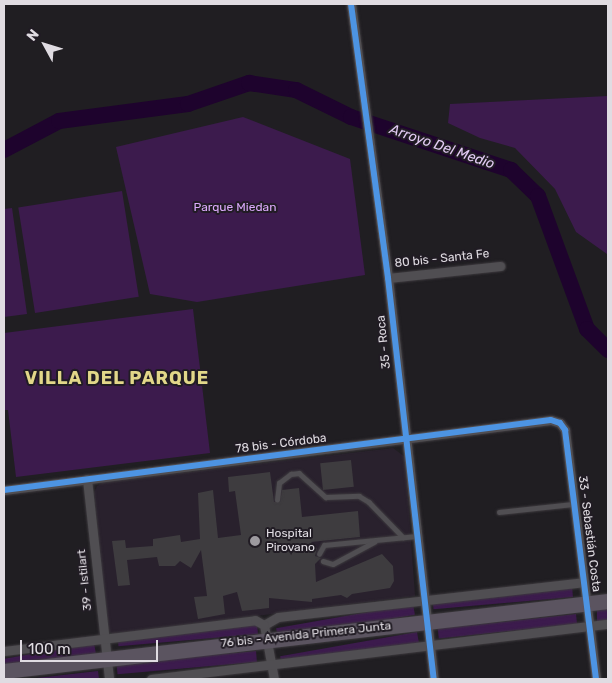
<!DOCTYPE html>
<meta charset="utf-8">
<style>
body{margin:0}
#map{position:relative;width:612px;height:683px;overflow:hidden;background:#201e22;font-family:Rubik,sans-serif}
div>[style]{position:absolute}
.built>*{inset:0;background:#29212d}
.green>*{inset:0;background:#3c1b4d;transform-origin:0 0}
.river>*{height:16px;margin:-8px;padding:0 8px;transform-origin:8px;border-radius:8px;background:#1e032d}
.building>*{inset:0;background:#3e3c3f;transform-origin:0 0}
.roads{filter:drop-shadow(0 0 1px #3d3a3e) drop-shadow(0 0 1px #3d3a3e)}
.service>*{height:4.5px;margin:-2.25px;padding:0 2.25px;transform-origin:2.25px;border-radius:2.25px;background:#504e52}
.minor>*{height:9px;margin:-4.5px;padding:0 4.5px;transform-origin:4.5px;border-radius:4.5px;background:#504e52}
.trunk>*{height:15px;margin:-7.5px;padding:0 7.5px;transform-origin:7.5px;border-radius:7.5px;background:#5b5460}
.cycleway>*{height:6px;margin:-3px;padding:0 3px;transform-origin:3px;border-radius:3px;background:#4d94e3}
.dots>*{width:14px;height:14px;translate:-50% -50%;box-sizing:border-box;border:2px solid #211c24;border-radius:50%}
span{translate:-50% -50%;white-space:nowrap;text-align:center;line-height:1.15;-webkit-text-stroke:4px #211c24;paint-order:stroke}
.park-label{font-size:12px;color:#dcaafc}
.street-label{font-size:12px;color:#e0dce2}
.poi-label{font-size:12px;color:#e0dce2}
.left{translate:0 -50%;text-align:left}
.water-label{font-size:14px;color:#e4ccf5;font-style:italic}
.district-label{font-size:18px;color:#e2d789;font-weight:700;letter-spacing:1px}
.frame{position:absolute;inset:0;border:5px solid #e0dce2;pointer-events:none}
.north{position:absolute;left:20px;top:20px;width:50px;height:50px;-webkit-text-stroke:4px #211c24;paint-order:stroke;rotate:309deg;font-size:14px;font-weight:700;line-height:20px;text-align:center;color:#e0dce2}
.north::after{content:'';display:block;margin:auto;width:18px;height:22px;background:#e0dce2;clip-path:polygon(50% 0,100% 100%,50% 72%,0 100%)}
.scale{position:absolute;left:20px;top:640px;width:138px;height:22px;box-sizing:border-box;border:2px solid #e0dce2;border-top:0;padding-left:6px;font-size:15px;line-height:18px;white-space:nowrap;color:#e0dce2;-webkit-text-stroke:4px #211c24;paint-order:stroke}
</style>
<div id="map">
<div class="built">
<div style="clip-path:polygon(393px 448px,405px 457px,415px 596px,113px 634px,108px 631px,94px 493px,97px 486px,104px 482px)"></div>
</div>
<div class="green">
<div style="clip-path:polygon(608px 96px,607px 254px,576px 232px,555px 189px,515px 148px,480px 138px,448px 123px,450px 104px)"></div>
<div style="clip-path:polygon(243px 117px,350px 159px,365px 275px,197px 302px,150px 294px,116px 147px)"></div>
<div style="left:122px;top:191px;width:107px;height:105px;rotate:81deg"></div>
<div style="clip-path:polygon(12px 208px,27px 314px,4px 317px,4px 209px)"></div>
<div style="clip-path:polygon(193px 309px,210px 453px,16px 477px,8px 410px,4px 410px,4px 333px)"></div>
<div style="left:572px;top:586px;width:11px;height:140px;rotate:85deg"></div>
<div style="left:413px;top:604px;width:11px;height:139px;rotate:80deg"></div>
<div style="left:608px;top:609px;width:13px;height:11px;rotate:90deg"></div>
<div style="left:576px;top:614px;width:10px;height:139px;rotate:84deg"></div>
<div style="left:257px;top:623px;width:11px;height:140px;rotate:85deg"></div>
<div style="left:417px;top:632px;width:11px;height:139px;rotate:80deg"></div>
<div style="left:94px;top:643px;width:11px;height:91px;rotate:80deg"></div>
<div style="left:256px;top:651px;width:11px;height:140px;rotate:85deg"></div>
<div style="clip-path:polygon(98px 671px,99px 679px,28px 679px)"></div>
</div>
<div class="river">
<div style="left:4px;top:150px;width:62px;rotate:-27.8deg"></div>
<div style="left:59px;top:121px;width:130px;rotate:-7.5deg"></div>
<div style="left:188px;top:104px;width:65px;rotate:-19deg"></div>
<div style="left:249px;top:83px;width:48px;rotate:8.5deg"></div>
<div style="left:296px;top:90px;width:61px;rotate:26.1deg"></div>
<div style="left:351px;top:117px;width:169px;rotate:18.3deg"></div>
<div style="left:511px;top:170px;width:37px;rotate:44deg"></div>
<div style="left:538px;top:196px;width:142px;rotate:69.8deg"></div>
<div style="left:587px;top:329px;width:30px;rotate:45deg"></div>
</div>
<div class="building">
<div style="left:351px;top:460px;width:27px;height:31px;rotate:84deg"></div>
<div style="clip-path:polygon(270px 472px,274px 502px,280px 502px,282px 490px,299px 488px,302px 517px,358px 511px,360px 537px,311px 542px,317px 548px,315px 556px,321px 558px,315px 564px,316px 582px,382px 554px,393px 566px,394px 581px,390px 588px,352px 594px,347px 598px,341px 595px,312px 599px,312px 602px,269px 598px,269px 608px,242px 611px,237px 592px,223px 596px,225px 614px,198px 619px,194px 597px,207px 596px,201px 550px,191px 568px,180px 561px,175px 566px,159px 566px,157px 557px,127px 560px,130px 585px,118px 586px,112px 541px,125px 540px,126px 548px,153px 546px,153px 539px,180px 535px,181px 542px,200px 539px,198px 493px,213px 490px,218px 538px,241px 535px,235px 491px,229px 492px,228px 477px)"></div>
</div>
<div class="roads">
<div class="service">
<div style="left:277px;top:500px;width:17px;rotate:-83deg"></div>
<div style="left:279px;top:483px;width:15px;rotate:-37deg"></div>
<div style="left:291px;top:474px;width:8px;rotate:-7deg"></div>
<div style="left:299px;top:473px;width:36px;rotate:42deg"></div>
<div style="left:326px;top:497px;width:33px;rotate:-2deg"></div>
<div style="left:359px;top:496px;width:12px;rotate:31deg"></div>
<div style="left:369px;top:502px;width:49px;rotate:45.8deg"></div>
<div style="left:499px;top:512px;width:74px;rotate:-6.2deg"></div>
<div style="left:319px;top:554px;width:10px;rotate:-61deg"></div>
<div style="left:324px;top:545px;width:93px;rotate:-5.5deg"></div>
<div style="left:323px;top:561px;width:10px;rotate:17deg"></div>
<div style="left:333px;top:564px;width:47px;rotate:-28.2deg"></div>
</div>
<div class="minor">
<div style="left:351px;top:4px;width:276px;rotate:82.3deg"></div>
<div style="left:388px;top:278px;width:404px;rotate:83.5deg"></div>
<div style="left:388px;top:278px;width:113px;rotate:-6.1deg"></div>
<div style="left:87px;top:479px;width:201px;rotate:83.7deg"></div>
<div style="left:4px;top:490px;width:551px;rotate:-7.29deg"></div>
<div style="left:551px;top:420px;width:9px;rotate:18deg"></div>
<div style="left:560px;top:423px;width:9px;rotate:54deg"></div>
<div style="left:565px;top:430px;width:251px;rotate:82.9deg"></div>
<div style="left:264px;top:625px;width:16px;rotate:-30deg"></div>
<div style="left:278px;top:617px;width:307px;rotate:-6.5deg"></div>
<div style="left:264px;top:625px;width:55px;rotate:79.5deg"></div>
<div style="left:4px;top:651px;width:253px;rotate:-7deg"></div>
<div style="left:255px;top:620px;width:10px;rotate:29deg"></div>
<div style="left:151px;top:679px;width:460px;rotate:-6.9deg"></div>
</div>
<div class="trunk">
<div style="left:4px;top:671px;width:608px;rotate:-6.61deg"></div>
</div>
</div>
<div class="cycleway">
<div style="left:351px;top:4px;width:276px;rotate:82.3deg"></div>
<div style="left:388px;top:278px;width:404px;rotate:83.5deg"></div>
<div style="left:4px;top:490px;width:551px;rotate:-7.29deg"></div>
<div style="left:551px;top:420px;width:9px;rotate:18deg"></div>
<div style="left:560px;top:423px;width:9px;rotate:54deg"></div>
<div style="left:565px;top:430px;width:251px;rotate:82.9deg"></div>
</div>
<div class="dots">
<div style="left:255px;top:541px;background:#9d9a9f"></div>
</div>
<div class="park-label">
<span style="left:235px;top:208px">Parque Miedan</span>
</div>
<div class="street-label">
<span style="left:442px;top:259px;rotate:-6deg">80 bis - Santa Fe</span>
<span style="left:384px;top:342px;rotate:-96deg">35 - Roca</span>
<span style="left:281px;top:444px;rotate:-7deg">78 bis - Córdoba</span>
<span style="left:589px;top:534px;rotate:83deg">33 - Sebastián Costa</span>
<span style="left:85px;top:580px;rotate:-96deg">39 - Istilart</span>
<span style="left:306px;top:635px;rotate:-6deg">76 bis - Avenida Primera Junta</span>
</div>
<div class="poi-label">
<span class="left" style="left:266px;top:541px">Hospital<br>Pirovano</span>
</div>
<div class="water-label">
<span style="left:442px;top:147px;rotate:19deg">Arroyo Del Medio</span>
</div>
<div class="district-label">
<span style="left:117px;top:378px">VILLA DEL PARQUE</span>
</div>
<div class="frame"></div>
<div class="north">N</div>
<div class="scale">100 m</div>
</div>
